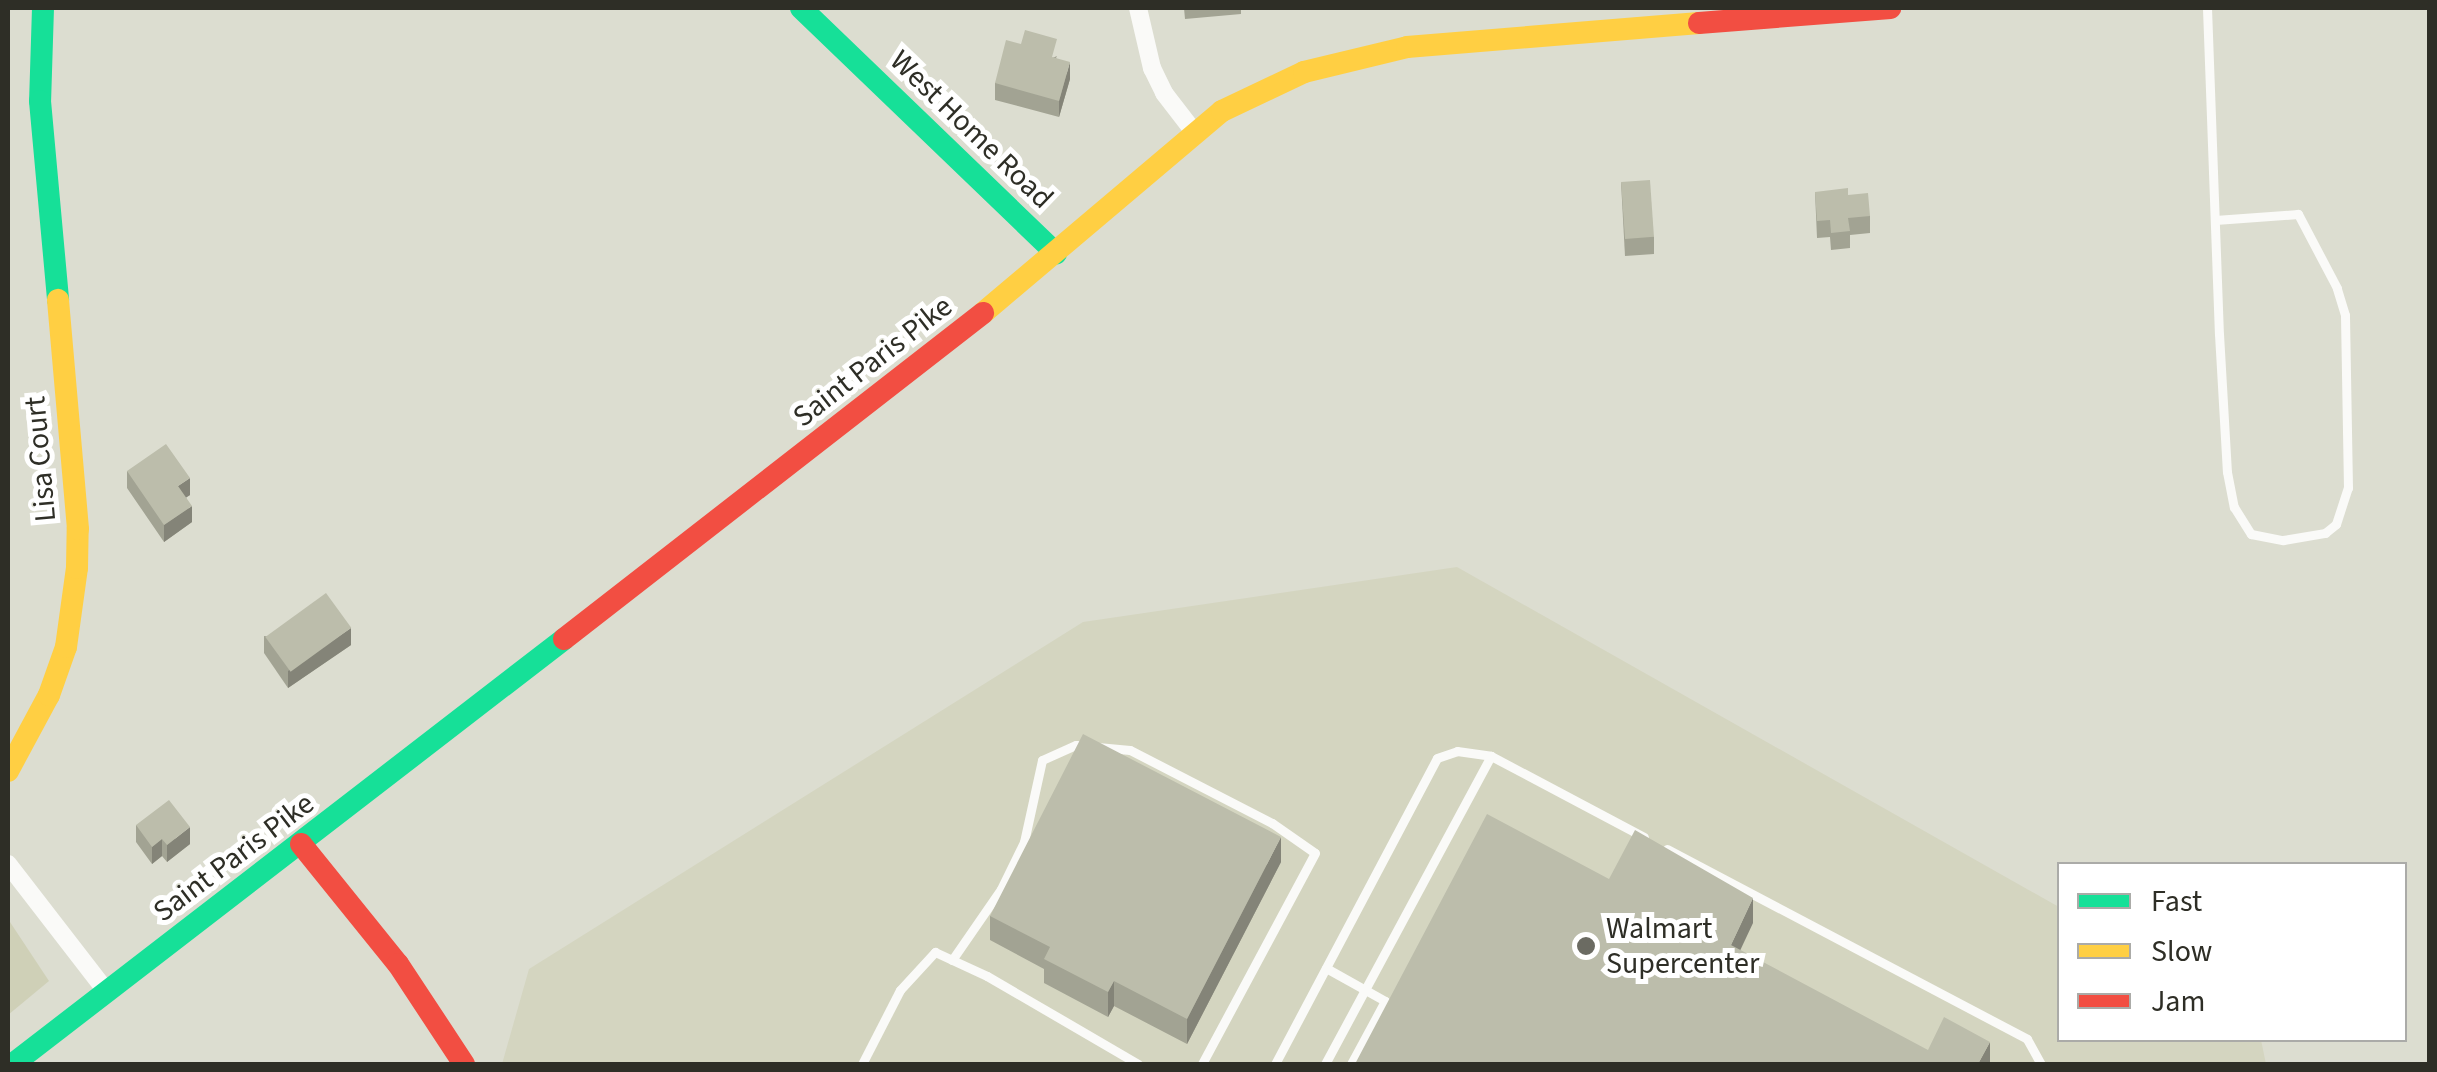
<!DOCTYPE html>
<style>
body{margin:0}
#map{position:relative;width:2437px;height:1072px;overflow:hidden;background:#dcddd0;font-family:"Source Sans 3",sans-serif}
div>[style]{position:absolute}
.built>*{inset:0;background:#d4d5c0}
.green>*{inset:0;background:#cfd0b7}
.lane>*{height:9px;margin:-4.5px;padding:0 4.5px;transform-origin:4.5px;border-radius:4.5px;background:#fafaf8}
.street>*{height:18px;margin:-9px;padding:0 9px;transform-origin:9px;border-radius:9px;background:#fafaf8}
.fast>*{height:22px;margin:-11px;padding:0 11px;transform-origin:11px;border-radius:11px;background:#16e098}
.slow>*{height:22px;margin:-11px;padding:0 11px;transform-origin:11px;border-radius:11px;background:#ffcf43}
.jam>*{height:22px;margin:-11px;padding:0 11px;transform-origin:11px;border-radius:11px;background:#f24e42}
.wall>*{inset:0;background:#a2a393}
.shaded-wall>*{inset:0;background:#848478}
.building>*{inset:0;background:#bcbdab;transform-origin:0 0}
.dots>*{width:28px;height:28px;translate:-50% -50%;box-sizing:border-box;border:5px solid #fff;border-radius:50%}
span{translate:-50% -50%;white-space:nowrap;text-align:center;line-height:1.15;-webkit-text-stroke:10px #fff;paint-order:stroke}
.street-label{font-size:30px;color:#2e2e26}
.poi-label{font-size:30px;color:#2e2e26}
.left{translate:0 -50%;text-align:left}
.frame{position:absolute;inset:0;border:10px solid #2e2e26;pointer-events:none}
.legend{position:absolute;left:2057px;top:862px;width:350px;height:180px;box-sizing:border-box;background:#fff;border:2px solid #ababa8;margin:0;padding:12px 18px;list-style:none;font-size:30px;color:#2e2e26}
.legend li{display:flex;align-items:center;gap:20px;height:50px}
.legend b{width:50px;border:2px solid #ababa8}
</style>
<div id="map">
<div class="built">
<div style="clip-path:polygon(1457px 567px,2059px 907px,2060px 1040px,2261px 1040px,2266px 1064px,502px 1064px,529px 969px,1083px 622px)"></div>
</div>
<div class="green">
<div style="clip-path:polygon(8px 919px,49px 981px,8px 1015px)"></div>
</div>
<div class="lane">
<div style="left:2207px;top:8px;width:164px;rotate:87.9deg"></div>
<div style="left:2213px;top:172px;width:162px;rotate:87.9deg"></div>
<div style="left:2219px;top:334px;width:138px;rotate:86.7deg"></div>
<div style="left:2227px;top:472px;width:36px;rotate:79deg"></div>
<div style="left:2234px;top:507px;width:32px;rotate:58deg"></div>
<div style="left:2251px;top:534px;width:33px;rotate:11deg"></div>
<div style="left:2283px;top:540px;width:43px;rotate:-9.5deg"></div>
<div style="left:2325px;top:533px;width:14px;rotate:-39deg"></div>
<div style="left:2336px;top:524px;width:38px;rotate:-72deg"></div>
<div style="left:2348px;top:488px;width:173px;rotate:-91deg"></div>
<div style="left:2345px;top:315px;width:28px;rotate:-107deg"></div>
<div style="left:2337px;top:288px;width:84px;rotate:-117.8deg"></div>
<div style="left:2298px;top:214px;width:83px;rotate:175.9deg"></div>
<div style="left:1667px;top:849px;width:407px;rotate:27.8deg"></div>
<div style="left:2027px;top:1039px;width:29px;rotate:61deg"></div>
<div style="left:952px;top:960px;width:86px;rotate:-55.4deg"></div>
<div style="left:1001px;top:889px;width:52px;rotate:-63.9deg"></div>
<div style="left:1024px;top:842px;width:84px;rotate:-77.6deg"></div>
<div style="left:1042px;top:760px;width:37px;rotate:-24deg"></div>
<div style="left:1076px;top:745px;width:54px;rotate:5.3deg"></div>
<div style="left:1130px;top:750px;width:160px;rotate:27.2deg"></div>
<div style="left:1272px;top:823px;width:52px;rotate:34.9deg"></div>
<div style="left:1315px;top:853px;width:239px;rotate:118.2deg"></div>
<div style="left:1326px;top:968px;width:68px;rotate:29.2deg"></div>
<div style="left:1385px;top:1001px;width:72px;rotate:118.4deg"></div>
<div style="left:862px;top:1064px;width:83px;rotate:-62.8deg"></div>
<div style="left:900px;top:990px;width:52px;rotate:-47.4deg"></div>
<div style="left:935px;top:952px;width:57px;rotate:24.8deg"></div>
<div style="left:987px;top:976px;width:175px;rotate:30.2deg"></div>
<div style="left:1275px;top:1064px;width:346px;rotate:-62.1deg"></div>
<div style="left:1437px;top:758px;width:21px;rotate:-19deg"></div>
<div style="left:1457px;top:751px;width:34px;rotate:8deg"></div>
<div style="left:1491px;top:756px;width:173px;rotate:27.9deg"></div>
<div style="left:1325px;top:1064px;width:350px;rotate:-61.7deg"></div>
</div>
<div class="street">
<div style="left:1138px;top:8px;width:62px;rotate:76.9deg"></div>
<div style="left:1152px;top:68px;width:28px;rotate:64deg"></div>
<div style="left:1164px;top:93px;width:49px;rotate:52.4deg"></div>
<div style="left:8px;top:864px;width:162px;rotate:52.3deg"></div>
</div>
<div class="fast">
<div style="left:43px;top:8px;width:93px;rotate:91.8deg"></div>
<div style="left:40px;top:101px;width:200px;rotate:84.8deg"></div>
<div style="left:801px;top:8px;width:354px;rotate:43.9deg"></div>
<div style="left:13px;top:1064px;width:696px;rotate:-37.64deg"></div>
</div>
<div class="slow">
<div style="left:983px;top:313px;width:313px;rotate:-40.2deg"></div>
<div style="left:1222px;top:111px;width:91px;rotate:-25.4deg"></div>
<div style="left:1304px;top:72px;width:106px;rotate:-13.6deg"></div>
<div style="left:1407px;top:47px;width:293px;rotate:-4.7deg"></div>
<div style="left:8px;top:771px;width:86px;rotate:-61.7deg"></div>
<div style="left:49px;top:695px;width:51px;rotate:-70.5deg"></div>
<div style="left:66px;top:647px;width:80px;rotate:-82.1deg"></div>
<div style="left:77px;top:568px;width:39px;rotate:-89deg"></div>
<div style="left:78px;top:529px;width:230px;rotate:-95deg"></div>
</div>
<div class="jam">
<div style="left:1699px;top:23px;width:192px;rotate:-4.5deg"></div>
<div style="left:564px;top:639px;width:531px;rotate:-37.88deg"></div>
<div style="left:301px;top:844px;width:154px;rotate:51.1deg"></div>
<div style="left:398px;top:964px;width:120px;rotate:56.6deg"></div>
</div>
<div class="wall">
<div style="clip-path:polygon(1184px 8px,1241px 8px,1241px 14px,1185px 19px)"></div>
<div style="clip-path:polygon(1057px 56px,1056px 58px,1070px 79px,1059px 117px,995px 100px,995px 83px)"></div>
<div style="clip-path:polygon(1621px 182px,1654px 237px,1654px 254px,1625px 256px)"></div>
<div style="clip-path:polygon(1815px 192px,1848px 195px,1870px 216px,1870px 233px,1850px 235px,1850px 248px,1831px 250px,1830px 237px,1817px 238px)"></div>
<div style="clip-path:polygon(127px 471px,190px 495px,186px 497px,192px 522px,164px 542px,127px 488px)"></div>
<div style="clip-path:polygon(264px 636px,351px 645px,288px 688px,264px 653px)"></div>
<div style="clip-path:polygon(136px 825px,190px 844px,167px 862px,162px 856px,152px 864px,136px 842px)"></div>
<div style="clip-path:polygon(1281px 862px,1187px 1044px,1114px 1006px,1108px 1017px,1044px 983px,1044px 969px,990px 940px,990px 916px)"></div>
</div>
<div class="shaded-wall">
<div style="clip-path:polygon(1070px 62px,1070px 79px,1059px 117px,1059px 101px)"></div>
<div style="clip-path:polygon(190px 478px,190px 495px,178px 503px,178px 486px)"></div>
<div style="clip-path:polygon(192px 506px,192px 522px,164px 542px,164px 525px)"></div>
<div style="clip-path:polygon(351px 628px,351px 645px,288px 688px,288px 671px)"></div>
<div style="clip-path:polygon(190px 827px,190px 844px,167px 862px,167px 845px)"></div>
<div style="clip-path:polygon(1281px 837px,1281px 862px,1187px 1044px,1187px 1019px)"></div>
<div style="clip-path:polygon(162px 839px,162px 856px,152px 864px,152px 847px)"></div>
<div style="clip-path:polygon(1753px 898px,1753px 923px,1731px 970px,1731px 945px)"></div>
<div style="clip-path:polygon(1114px 981px,1114px 1006px,1108px 1017px,1108px 992px)"></div>
<div style="clip-path:polygon(1990px 1042px,1990px 1064px,1978px 1064px)"></div>
</div>
<div class="building">
<div style="clip-path:polygon(1025px 30px,1057px 39px,1052px 57px,1070px 62px,1059px 101px,995px 83px,1006px 40px,1021px 44px)"></div>
<div style="left:1650px;top:180px;width:57px;height:29px;rotate:86deg"></div>
<div style="clip-path:polygon(1848px 188px,1848px 195px,1868px 193px,1870px 216px,1848px 218px,1850px 231px,1831px 233px,1830px 220px,1817px 221px,1815px 192px)"></div>
<div style="clip-path:polygon(166px 444px,190px 478px,178px 486px,192px 506px,164px 525px,127px 471px)"></div>
<div style="left:326px;top:593px;width:43px;height:75px;rotate:54deg"></div>
<div style="clip-path:polygon(1083px 734px,1281px 837px,1187px 1019px,1114px 981px,1108px 992px,1044px 959px,1050px 947px,990px 916px)"></div>
<div style="clip-path:polygon(169px 800px,190px 827px,167px 845px,162px 839px,152px 847px,136px 825px)"></div>
<div style="clip-path:polygon(1487px 814px,1609px 879px,1635px 830px,1753px 898px,1731px 945px,1928px 1050px,1944px 1017px,1990px 1042px,1978px 1064px,1355px 1064px)"></div>
</div>
<div class="dots">
<div style="left:1586px;top:946px;background:#6b6b62"></div>
</div>
<div class="street-label">
<span style="left:971px;top:130px;rotate:44deg">West Home Road</span>
<span style="left:873px;top:362px;rotate:-38deg">Saint Paris Pike</span>
<span style="left:41px;top:459px;rotate:-95deg">Lisa Court</span>
<span style="left:234px;top:858px;rotate:-37deg">Saint Paris Pike</span>
</div>
<div class="poi-label">
<span class="left" style="left:1606px;top:946px">Walmart<br>Supercenter</span>
</div>
<div class="frame"></div>
<ul class="legend">
<li><b style="height:12px;background:#16e098"></b>Fast</li>
<li><b style="height:12px;background:#ffcf43"></b>Slow</li>
<li><b style="height:12px;background:#f24e42"></b>Jam</li>
</ul>
</div>
